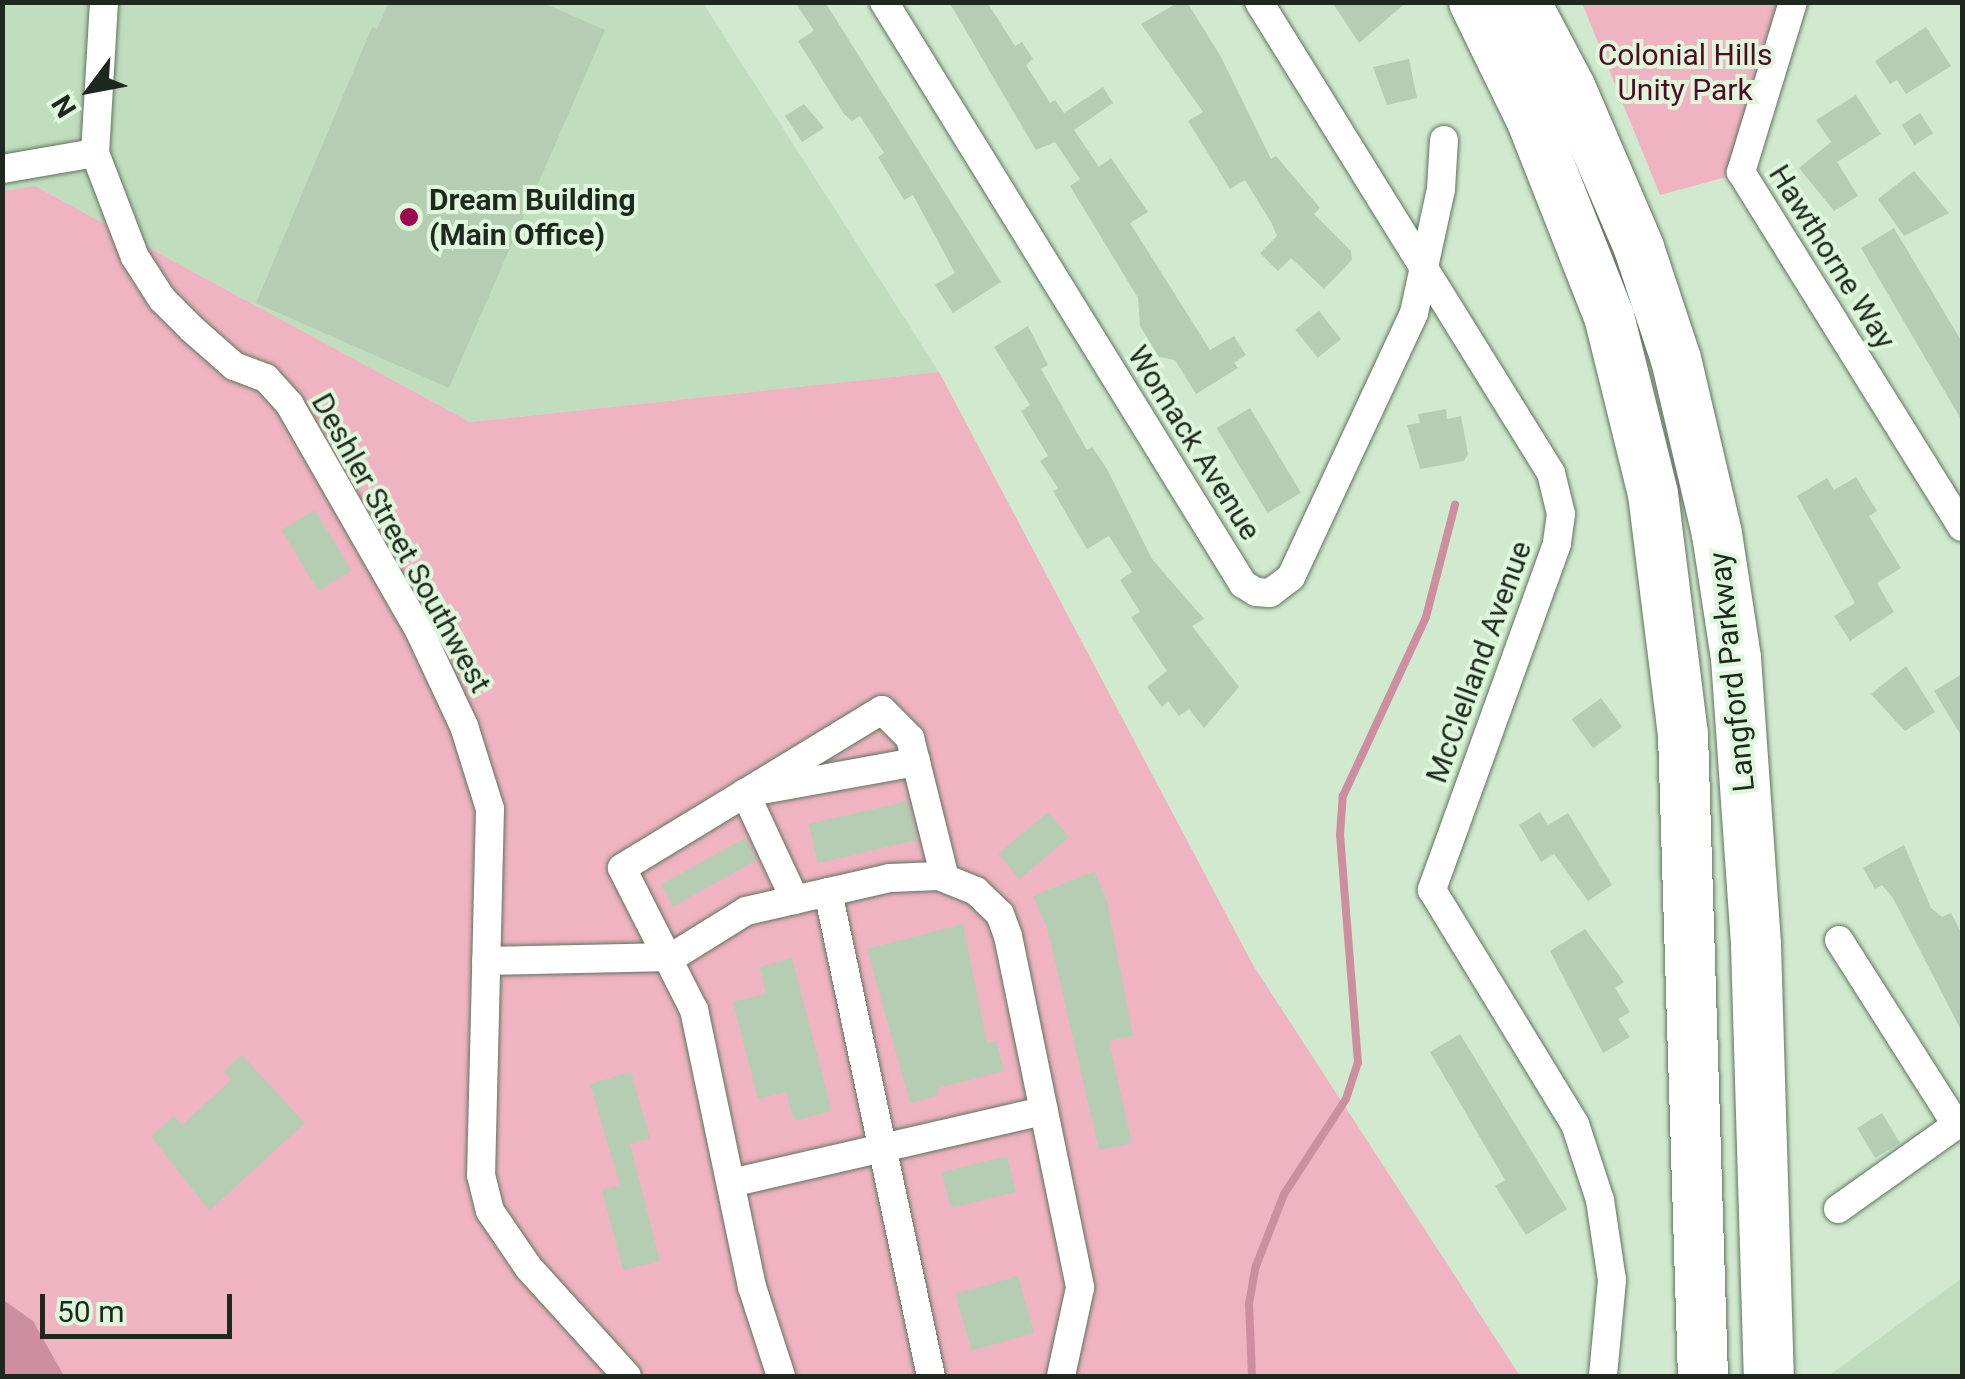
<!DOCTYPE html>
<style>
body{margin:0}
#map{position:relative;width:1965px;height:1379px;overflow:hidden;background:#d1eacf;font-family:Roboto,sans-serif}
div>[style]{position:absolute}
.built>*{inset:0;background:#c0ddbd}
.green>*{inset:0;background:#f0b3c2}
.water>*{inset:0;background:#cd8f9f}
.stream>*{height:8px;margin:-4px;padding:0 4px;transform-origin:4px;border-radius:4px;background:#cd8f9f}
.building>*{inset:0;background:#b5ceb3;transform-origin:0 0}
.roads{filter:drop-shadow(0 0 2px #5f755d) drop-shadow(0 0 2px #5f755d)}
.street>*{height:28px;margin:-14px;padding:0 14px;transform-origin:14px;border-radius:14px;background:#fff}
.highway>*{height:50px;margin:-25px;padding:0 25px;transform-origin:25px;border-radius:25px;background:#fff}
.dots>*{width:28px;height:28px;translate:-50% -50%;box-sizing:border-box;border:5px solid #def8dc;border-radius:50%}
span{translate:-50% -50%;white-space:nowrap;text-align:center;line-height:1.15;-webkit-text-stroke:8px #def8dc;paint-order:stroke}
.park-label{font-size:30px;color:#550929}
.poi-label{font-size:30px;color:#1f281e;font-weight:700}
.left{translate:0 -50%;text-align:left}
.street-label{font-size:30px;color:#1f281e}
.frame{position:absolute;inset:0;border:5px solid #1f281e;pointer-events:none}
.north{position:absolute;left:40px;top:40px;width:100px;height:100px;-webkit-text-stroke:8px #def8dc;paint-order:stroke;rotate:238deg;font-size:28px;font-weight:700;line-height:40px;text-align:center;color:#1f281e}
.north::after{content:'';display:block;margin:auto;width:35px;height:45px;background:#1f281e;clip-path:polygon(50% 0,100% 100%,50% 72%,0 100%)}
.scale{position:absolute;left:40px;top:1294px;width:192px;height:45px;box-sizing:border-box;border:5px solid #1f281e;border-top:0;padding-left:12px;font-size:30px;line-height:35px;white-space:nowrap;color:#1f281e;-webkit-text-stroke:8px #def8dc;paint-order:stroke}
</style>
<div id="map">
<div class="built">
<div style="clip-path:polygon(2px 3px,703px 3px,939px 372px,470px 422px,35px 186px,3px 191px)"></div>
<div style="clip-path:polygon(1962px 1278px,1962px 1376px,1828px 1376px)"></div>
</div>
<div class="green">
<div style="clip-path:polygon(1582px 3px,1779px 3px,1730px 176px,1660px 195px)"></div>
<div style="clip-path:polygon(35px 186px,470px 422px,939px 372px,1253px 965px,1520px 1376px,3px 1376px,2px 191px)"></div>
</div>
<div class="water">
<div style="clip-path:polygon(2px 1299px,33px 1321px,64px 1376px,3px 1376px)"></div>
</div>
<div class="stream">
<div style="left:1252px;top:1376px;width:72px;rotate:-92.4deg"></div>
<div style="left:1249px;top:1304px;width:39px;rotate:-80deg"></div>
<div style="left:1256px;top:1266px;width:77px;rotate:-68.7deg"></div>
<div style="left:1284px;top:1194px;width:113px;rotate:-56.9deg"></div>
<div style="left:1346px;top:1099px;width:38px;rotate:-72deg"></div>
<div style="left:1358px;top:1063px;width:229px;rotate:-94.5deg"></div>
<div style="left:1340px;top:835px;width:39px;rotate:-86deg"></div>
<div style="left:1343px;top:796px;width:197px;rotate:-65.1deg"></div>
<div style="left:1426px;top:617px;width:116px;rotate:-75.5deg"></div>
</div>
<div class="building">
<div style="clip-path:polygon(389px 2px,541px 2px,605px 30px,449px 388px,256px 303px,372px 27px,377px 29px)"></div>
<div style="clip-path:polygon(795px 2px,825px 2px,1001px 282px,953px 313px,935px 285px,955px 273px,913px 195px,904px 200px,878px 157px,884px 153px,860px 116px,852px 121px,844px 114px,798px 41px,814px 31px)"></div>
<div style="clip-path:polygon(949px 2px,987px 2px,1015px 46px,1022px 42px,1033px 59px,1026px 65px,1050px 103px,1055px 100px,1064px 113px,1103px 87px,1113px 103px,1074px 130px,1099px 167px,1111px 158px,1148px 212px,1130px 223px,1210px 350px,1234px 336px,1246px 355px,1234px 363px,1238px 368px,1196px 394px,1175px 360px,1159px 357px,1140px 326px,1138px 298px,1070px 186px,1080px 179px,1055px 142px,1036px 150px)"></div>
<div style="clip-path:polygon(1179px 2px,1187px 2px,1221px 57px,1271px 159px,1276px 156px,1320px 208px,1314px 214px,1351px 251px,1352px 260px,1324px 289px,1291px 258px,1278px 271px,1260px 253px,1277px 236px,1272px 224px,1245px 180px,1230px 189px,1188px 121px,1203px 112px,1141px 24px)"></div>
<div style="clip-path:polygon(1332px 2px,1407px 2px,1359px 43px)"></div>
<div style="clip-path:polygon(1926px 27px,1951px 66px,1906px 94px,1897px 80px,1890px 84px,1875px 61px)"></div>
<div style="clip-path:polygon(1409px 59px,1417px 98px,1387px 105px,1373px 67px)"></div>
<div style="clip-path:polygon(1856px 95px,1881px 134px,1837px 162px,1858px 196px,1834px 211px,1799px 168px,1831px 142px,1816px 120px)"></div>
<div style="clip-path:polygon(804px 104px,824px 128px,802px 142px,785px 116px)"></div>
<div style="left:1920px;top:113px;width:24px;height:22px;rotate:57deg"></div>
<div style="clip-path:polygon(1914px 171px,1949px 213px,1904px 236px,1878px 199px)"></div>
<div style="clip-path:polygon(1894px 228px,1962px 342px,1962px 421px,1861px 248px)"></div>
<div style="left:1319px;top:311px;width:36px;height:30px;rotate:52deg"></div>
<div style="clip-path:polygon(1028px 326px,1048px 365px,1041px 369px,1087px 450px,1092px 447px,1107px 469px,1152px 559px,1204px 619px,1192px 626px,1239px 687px,1204px 728px,1189px 709px,1179px 716px,1168px 701px,1162px 707px,1147px 687px,1167px 671px,1131px 617px,1140px 612px,1120px 580px,1132px 572px,1109px 536px,1087px 549px,1053px 491px,1058px 488px,1040px 461px,1048px 456px,1021px 411px,1030px 405px,994px 347px)"></div>
<div style="left:1250px;top:408px;width:99px;height:39px;rotate:59deg"></div>
<div style="clip-path:polygon(1446px 409px,1447px 419px,1461px 416px,1468px 454px,1464px 461px,1420px 469px,1407px 425px,1420px 423px,1418px 414px)"></div>
<div style="clip-path:polygon(1856px 477px,1877px 511px,1869px 516px,1901px 568px,1877px 583px,1894px 612px,1850px 641px,1834px 616px,1855px 603px,1797px 496px,1827px 478px,1834px 490px)"></div>
<div style="left:315px;top:510px;width:71px;height:39px;rotate:59deg"></div>
<div style="clip-path:polygon(1906px 666px,1935px 712px,1905px 731px,1871px 694px)"></div>
<div style="clip-path:polygon(1962px 674px,1962px 737px,1934px 691px)"></div>
<div style="left:1601px;top:698px;width:36px;height:36px;rotate:54deg"></div>
<div style="left:908px;top:801px;width:40px;height:102px;rotate:77deg"></div>
<div style="left:1048px;top:812px;width:33px;height:65px;rotate:50deg"></div>
<div style="clip-path:polygon(1540px 812px,1548px 825px,1568px 813px,1612px 885px,1588px 901px,1554px 854px,1541px 862px,1519px 825px)"></div>
<div style="left:745px;top:838px;width:25px;height:96px;rotate:61deg"></div>
<div style="clip-path:polygon(1904px 845px,1931px 908px,1942px 917px,1951px 913px,1962px 934px,1962px 1032px,1893px 898px,1882px 885px,1875px 889px,1863px 868px)"></div>
<div style="clip-path:polygon(1095px 871px,1107px 901px,1133px 1036px,1109px 1041px,1132px 1143px,1099px 1150px,1048px 931px,1033px 896px)"></div>
<div style="clip-path:polygon(963px 924px,987px 1043px,996px 1041px,1004px 1071px,937px 1088px,939px 1095px,910px 1103px,867px 949px)"></div>
<div style="clip-path:polygon(1585px 929px,1624px 982px,1615px 988px,1630px 1012px,1618px 1019px,1630px 1037px,1603px 1053px,1550px 951px)"></div>
<div style="clip-path:polygon(792px 958px,832px 1111px,794px 1121px,786px 1092px,758px 1099px,733px 1002px,766px 993px,759px 967px)"></div>
<div style="clip-path:polygon(1460px 1034px,1567px 1209px,1526px 1235px,1495px 1186px,1505px 1180px,1430px 1052px)"></div>
<div style="clip-path:polygon(242px 1055px,305px 1123px,209px 1211px,151px 1136px,174px 1116px,182px 1125px,231px 1080px,224px 1071px)"></div>
<div style="clip-path:polygon(631px 1072px,650px 1138px,630px 1144px,660px 1261px,623px 1270px,602px 1190px,620px 1185px,590px 1084px)"></div>
<div style="left:1882px;top:1113px;width:35px;height:29px;rotate:59deg"></div>
<div style="left:1007px;top:1156px;width:37px;height:67px;rotate:76deg"></div>
<div style="left:1018px;top:1276px;width:59px;height:65px;rotate:74deg"></div>
</div>
<div class="roads">
<div class="street">
<div style="left:104px;top:2px;width:151px;rotate:93.4deg"></div>
<div style="left:95px;top:153px;width:111px;rotate:69deg"></div>
<div style="left:135px;top:257px;width:50px;rotate:57.3deg"></div>
<div style="left:162px;top:299px;width:42px;rotate:45deg"></div>
<div style="left:192px;top:329px;width:56px;rotate:41.4deg"></div>
<div style="left:234px;top:366px;width:34px;rotate:21deg"></div>
<div style="left:266px;top:378px;width:36px;rotate:48deg"></div>
<div style="left:290px;top:405px;width:259px;rotate:60.2deg"></div>
<div style="left:419px;top:630px;width:106px;rotate:64.9deg"></div>
<div style="left:464px;top:726px;width:87px;rotate:72.6deg"></div>
<div style="left:490px;top:809px;width:366px;rotate:91.4deg"></div>
<div style="left:481px;top:1175px;width:37px;rotate:76deg"></div>
<div style="left:490px;top:1211px;width:68px;rotate:55.8deg"></div>
<div style="left:528px;top:1267px;width:147px;rotate:47.8deg"></div>
<div style="left:884px;top:2px;width:684px;rotate:58.33deg"></div>
<div style="left:1243px;top:584px;width:15px;rotate:32deg"></div>
<div style="left:1256px;top:592px;width:14px;rotate:4deg"></div>
<div style="left:1270px;top:593px;width:26px;rotate:-37deg"></div>
<div style="left:1291px;top:577px;width:291px;rotate:-65deg"></div>
<div style="left:1414px;top:313px;width:127px;rotate:-77.7deg"></div>
<div style="left:1441px;top:189px;width:49px;rotate:-86.5deg"></div>
<div style="left:1259px;top:2px;width:554px;rotate:58.2deg"></div>
<div style="left:1551px;top:473px;width:42px;rotate:76.3deg"></div>
<div style="left:1561px;top:514px;width:30px;rotate:98deg"></div>
<div style="left:1557px;top:544px;width:368px;rotate:109.9deg"></div>
<div style="left:1432px;top:890px;width:274px;rotate:58.6deg"></div>
<div style="left:1575px;top:1124px;width:80px;rotate:71.8deg"></div>
<div style="left:1600px;top:1200px;width:81px;rotate:81.5deg"></div>
<div style="left:1612px;top:1280px;width:96px;rotate:95.4deg"></div>
<div style="left:1793px;top:2px;width:178px;rotate:107deg"></div>
<div style="left:1741px;top:172px;width:418px;rotate:58.1deg"></div>
<div style="left:2px;top:169px;width:94px;rotate:-9.8deg"></div>
<div style="left:828px;top:892px;width:495px;rotate:78deg"></div>
<div style="left:795px;top:900px;width:118px;rotate:-115deg"></div>
<div style="left:745px;top:793px;width:174px;rotate:-10.3deg"></div>
<div style="left:1839px;top:940px;width:220px;rotate:57.6deg"></div>
<div style="left:486px;top:961px;width:186px;rotate:-1.2deg"></div>
<div style="left:672px;top:957px;width:87px;rotate:-31.9deg"></div>
<div style="left:746px;top:911px;width:148px;rotate:-12.9deg"></div>
<div style="left:890px;top:878px;width:49px;rotate:-2.3deg"></div>
<div style="left:939px;top:876px;width:40px;rotate:22deg"></div>
<div style="left:976px;top:891px;width:33px;rotate:44deg"></div>
<div style="left:1000px;top:914px;width:23px;rotate:70deg"></div>
<div style="left:1008px;top:936px;width:359px;rotate:78.4deg"></div>
<div style="left:1080px;top:1288px;width:90px;rotate:102.2deg"></div>
<div style="left:731px;top:1183px;width:321px;rotate:-13deg"></div>
<div style="left:1838px;top:1209px;width:152px;rotate:-35.4deg"></div>
<div style="left:781px;top:1376px;width:94px;rotate:-108deg"></div>
<div style="left:752px;top:1287px;width:283px;rotate:-101.8deg"></div>
<div style="left:694px;top:1010px;width:159px;rotate:-116.9deg"></div>
<div style="left:622px;top:868px;width:304px;rotate:-31.3deg"></div>
<div style="left:882px;top:710px;width:40px;rotate:45deg"></div>
<div style="left:910px;top:738px;width:144px;rotate:76deg"></div>
</div>
<div class="highway">
<div style="left:1474px;top:2px;width:132px;rotate:64deg"></div>
<div style="left:1532px;top:121px;width:210px;rotate:68.5deg"></div>
<div style="left:1609px;top:316px;width:183px;rotate:76.1deg"></div>
<div style="left:1653px;top:494px;width:242px;rotate:82.9deg"></div>
<div style="left:1683px;top:734px;width:642px;rotate:88.22deg"></div>
<div style="left:1525px;top:2px;width:98px;rotate:62.1deg"></div>
<div style="left:1571px;top:89px;width:173px;rotate:66.8deg"></div>
<div style="left:1639px;top:248px;width:117px;rotate:71.6deg"></div>
<div style="left:1676px;top:359px;width:180px;rotate:76.8deg"></div>
<div style="left:1717px;top:534px;width:125px;rotate:81.3deg"></div>
<div style="left:1736px;top:658px;width:288px;rotate:86deg"></div>
<div style="left:1756px;top:945px;width:431px;rotate:88.3deg"></div>
</div>
</div>
<div class="dots">
<div style="left:409px;top:217px;background:#9e074f"></div>
</div>
<div class="park-label">
<span style="left:1685px;top:72px">Colonial Hills<br>Unity Park</span>
</div>
<div class="poi-label">
<span class="left" style="left:429px;top:217px">Dream Building<br>(Main Office)</span>
</div>
<div class="street-label">
<span style="left:1832px;top:257px;rotate:58deg">Hawthorne Way</span>
<span style="left:1194px;top:443px;rotate:58deg">Womack Avenue</span>
<span style="left:401px;top:543px;rotate:61deg">Deshler Street Southwest</span>
<span style="left:1479px;top:662px;rotate:-70deg">McClelland Avenue</span>
<span style="left:1732px;top:672px;rotate:-96deg">Langford Parkway</span>
</div>
<div class="frame"></div>
<div class="north">N</div>
<div class="scale">50 m</div>
</div>
